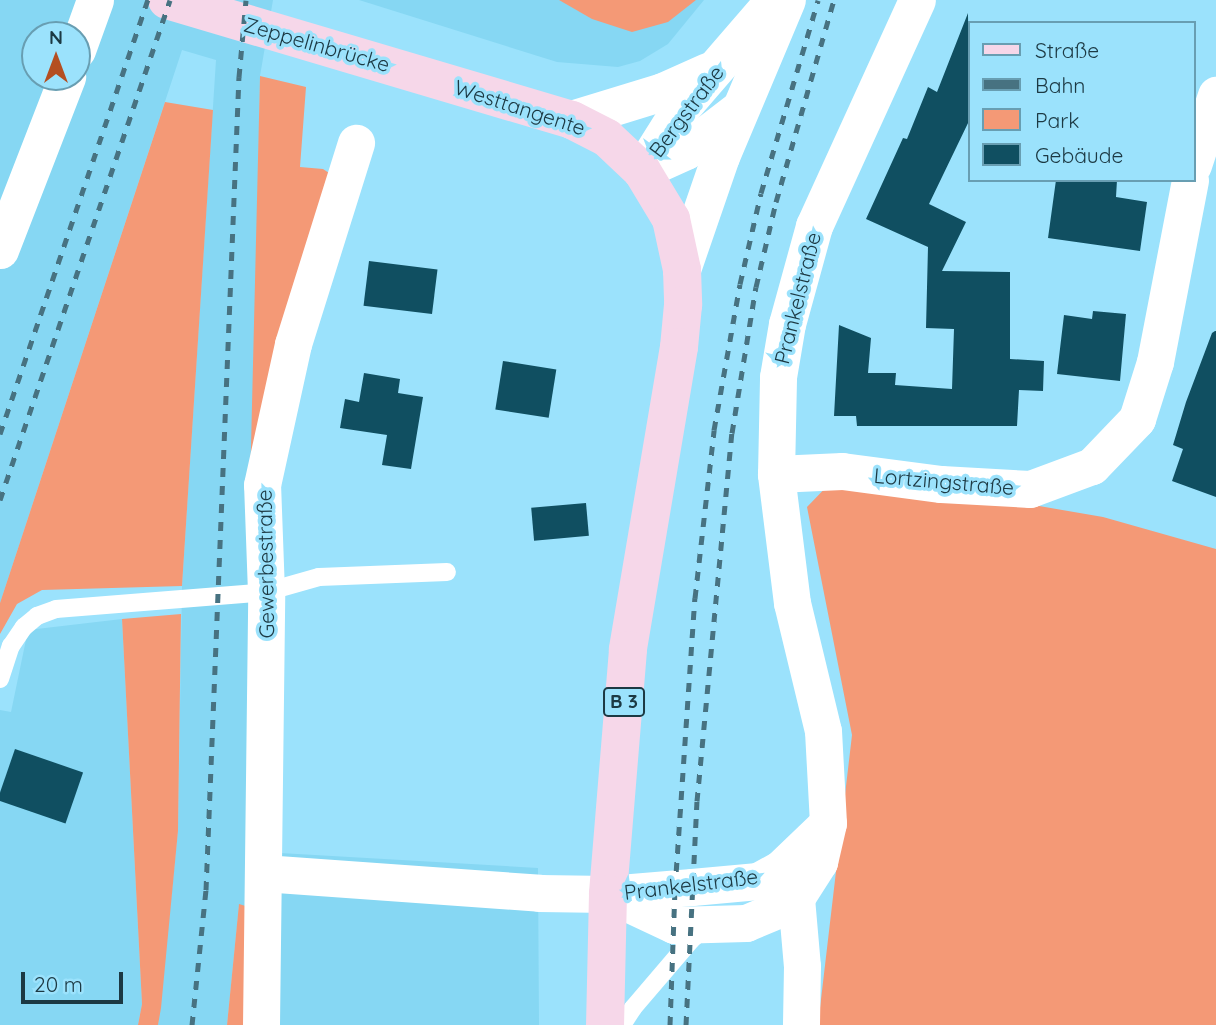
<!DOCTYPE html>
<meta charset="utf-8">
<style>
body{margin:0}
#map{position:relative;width:1216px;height:1025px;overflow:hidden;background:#9be2fc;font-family:Quicksand,sans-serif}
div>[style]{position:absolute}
.built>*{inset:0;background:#86d7f3}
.green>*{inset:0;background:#f49976}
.building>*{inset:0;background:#104f61;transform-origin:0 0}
.lane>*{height:18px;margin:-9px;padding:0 9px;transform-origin:9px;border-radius:9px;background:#fff}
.street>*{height:37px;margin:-18.5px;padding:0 18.5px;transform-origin:18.5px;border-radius:18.5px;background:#fff}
.secondary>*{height:38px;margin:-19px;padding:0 19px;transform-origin:19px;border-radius:19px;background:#fff}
.primary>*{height:38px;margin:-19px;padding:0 19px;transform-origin:19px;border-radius:19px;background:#f6d7e9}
.rail>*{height:5px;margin-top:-2.5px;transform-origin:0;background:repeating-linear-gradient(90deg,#477281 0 9px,transparent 0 18px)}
span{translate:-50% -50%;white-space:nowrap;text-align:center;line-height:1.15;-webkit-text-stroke:7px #9be2fc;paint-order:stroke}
.shield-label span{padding:2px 5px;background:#9be2fc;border:2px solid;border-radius:5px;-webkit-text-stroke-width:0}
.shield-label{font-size:19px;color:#1c3943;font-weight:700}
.street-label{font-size:21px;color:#1c3943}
.legend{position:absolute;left:968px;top:21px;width:228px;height:161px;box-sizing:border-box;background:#9be2fc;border:2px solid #689eb2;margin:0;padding:9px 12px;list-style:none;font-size:21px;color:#1c3943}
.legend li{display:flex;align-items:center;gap:14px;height:35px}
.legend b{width:35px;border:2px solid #689eb2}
.north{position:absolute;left:21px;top:21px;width:70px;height:70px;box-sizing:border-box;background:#9be2fc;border:2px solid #689eb2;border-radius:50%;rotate:0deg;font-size:19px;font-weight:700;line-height:28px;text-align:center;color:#1c3943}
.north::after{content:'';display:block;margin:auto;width:24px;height:32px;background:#b44e21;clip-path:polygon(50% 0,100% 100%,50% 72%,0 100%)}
.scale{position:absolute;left:21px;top:972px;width:102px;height:32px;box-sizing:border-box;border:4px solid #1c3943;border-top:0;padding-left:9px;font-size:21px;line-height:24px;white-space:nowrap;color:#1c3943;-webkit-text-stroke:5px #9be2fc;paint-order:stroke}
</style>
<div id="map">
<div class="built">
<div style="clip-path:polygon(evenodd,0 0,273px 0,260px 76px,246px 851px,538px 868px,539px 1025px,253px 1025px,239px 905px,227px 1025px,158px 1025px,178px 831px,182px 586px,216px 60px,182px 50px,0 603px,0 0,35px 35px,77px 35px,77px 77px,35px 77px,35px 35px)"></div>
<div style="clip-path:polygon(359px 0,704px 0,668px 44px,640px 61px,618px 67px,557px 62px)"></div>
<div style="clip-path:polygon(122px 619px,142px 1004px,138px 1025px,0 1025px,0 710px,11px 712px,28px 630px)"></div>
</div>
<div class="green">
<div style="clip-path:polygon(559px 0,696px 0,668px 22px,632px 32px,592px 19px)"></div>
<div style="clip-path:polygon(260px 76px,306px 87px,300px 167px,323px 169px,329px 173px,250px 487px)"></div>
<div style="clip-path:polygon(165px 102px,213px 110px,182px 586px,42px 590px,17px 604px,0 634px,0 603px)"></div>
<div style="clip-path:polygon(835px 478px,975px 495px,1103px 517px,1216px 549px,1216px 1025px,818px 1025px,852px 735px,807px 507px)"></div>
<div style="clip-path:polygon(181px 614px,178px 831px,161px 1008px,158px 1025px,138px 1025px,142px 1004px,122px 619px)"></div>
<div style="clip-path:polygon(239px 904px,252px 908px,253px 1025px,227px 1025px)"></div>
</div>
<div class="building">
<div style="clip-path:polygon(968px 13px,969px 121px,929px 204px,966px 222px,942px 271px,1010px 272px,1010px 359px,1044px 361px,1043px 391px,1019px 390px,1017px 426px,857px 426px,856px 416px,834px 416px,839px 325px,871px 338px,868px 373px,896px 373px,895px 385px,952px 389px,954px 329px,926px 328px,928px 247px,866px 219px,903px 138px,907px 139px,928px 87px,937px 92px)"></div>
<div style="clip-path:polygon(1056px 180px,1117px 180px,1116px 197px,1147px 202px,1140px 251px,1048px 238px)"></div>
<div style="left:369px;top:261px;width:69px;height:45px;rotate:7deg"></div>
<div style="clip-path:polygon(1093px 311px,1126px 314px,1120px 381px,1057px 374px,1064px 315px,1092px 319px)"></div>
<div style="clip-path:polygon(1215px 331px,1216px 331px,1216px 497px,1172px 481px,1183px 449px,1173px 445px,1186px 402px,1212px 333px)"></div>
<div style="left:503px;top:361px;width:54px;height:49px;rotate:9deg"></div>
<div style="clip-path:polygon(364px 373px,400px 379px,398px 393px,423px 397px,411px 469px,382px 465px,387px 435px,340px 428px,345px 399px,359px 402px)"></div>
<div style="left:586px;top:503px;width:33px;height:55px;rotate:85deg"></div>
<div style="left:15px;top:749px;width:72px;height:54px;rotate:19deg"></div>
</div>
<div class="lane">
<div style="left:0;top:679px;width:35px;rotate:-72deg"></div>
<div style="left:11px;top:646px;width:23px;rotate:-56deg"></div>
<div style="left:24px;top:627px;width:17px;rotate:-40deg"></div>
<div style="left:37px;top:616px;width:20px;rotate:-20deg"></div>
<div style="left:56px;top:609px;width:211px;rotate:-4.6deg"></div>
<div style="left:266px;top:592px;width:55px;rotate:-15.8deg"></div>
<div style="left:319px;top:577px;width:128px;rotate:-2.2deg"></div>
<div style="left:622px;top:1025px;width:20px;rotate:-57deg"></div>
<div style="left:633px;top:1008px;width:89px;rotate:-49.5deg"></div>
<div style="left:691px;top:940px;width:20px;rotate:-41deg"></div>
</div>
<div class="street">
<div style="left:77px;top:50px;width:53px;rotate:-70.2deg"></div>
<div style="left:1193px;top:165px;width:74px;rotate:-71.8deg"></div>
<div style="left:0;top:250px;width:186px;rotate:-68.8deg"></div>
<div style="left:776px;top:474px;width:66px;rotate:-2.6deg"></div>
<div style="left:842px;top:471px;width:100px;rotate:7.5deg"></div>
<div style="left:941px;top:484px;width:89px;rotate:3.2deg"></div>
<div style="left:1030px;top:489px;width:66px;rotate:-20.4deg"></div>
<div style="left:1092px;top:466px;width:65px;rotate:-46.2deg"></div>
<div style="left:1137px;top:419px;width:60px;rotate:-72.5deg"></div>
<div style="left:1155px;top:362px;width:185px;rotate:-79.1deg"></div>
<div style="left:263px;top:873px;width:277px;rotate:4.1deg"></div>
<div style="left:539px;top:893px;width:69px;rotate:0.8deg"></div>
<div style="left:608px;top:894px;width:84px;rotate:-4.8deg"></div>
<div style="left:692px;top:887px;width:66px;rotate:-5.2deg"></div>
<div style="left:758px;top:881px;width:26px;rotate:-29deg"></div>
<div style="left:781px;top:868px;width:61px;rotate:-43.7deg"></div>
<div style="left:788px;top:882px;width:18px;rotate:63deg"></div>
<div style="left:796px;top:898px;width:68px;rotate:85deg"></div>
<div style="left:802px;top:966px;width:59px;rotate:91deg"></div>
<div style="left:608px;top:894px;width:73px;rotate:25.2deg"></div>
<div style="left:674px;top:925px;width:72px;rotate:-1.6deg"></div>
<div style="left:746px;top:923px;width:41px;rotate:-22.8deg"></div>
<div style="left:784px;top:907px;width:15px;rotate:-37deg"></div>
<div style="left:796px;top:898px;width:43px;rotate:-57.4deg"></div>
<div style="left:819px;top:862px;width:40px;rotate:-77deg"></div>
<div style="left:828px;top:823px;width:92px;rotate:-93.1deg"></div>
<div style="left:823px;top:731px;width:132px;rotate:-103.6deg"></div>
<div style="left:792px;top:603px;width:130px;rotate:-97.1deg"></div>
<div style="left:776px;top:474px;width:97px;rotate:-88.8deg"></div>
<div style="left:778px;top:377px;width:54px;rotate:-80.4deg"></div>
<div style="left:787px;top:324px;width:102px;rotate:-74.6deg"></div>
<div style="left:814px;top:226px;width:248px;rotate:-65.5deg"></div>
<div style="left:261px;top:1025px;width:433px;rotate:-89.3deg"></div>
<div style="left:266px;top:592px;width:107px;rotate:-92.1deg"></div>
<div style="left:262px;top:485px;width:144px;rotate:-77.6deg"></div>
<div style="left:293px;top:344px;width:211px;rotate:-72.6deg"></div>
</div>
<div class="secondary">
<div style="left:572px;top:120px;width:95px;rotate:-17.1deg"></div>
<div style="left:663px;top:92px;width:49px;rotate:-24deg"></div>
<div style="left:642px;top:171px;width:73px;rotate:-57.8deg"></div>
<div style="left:681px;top:109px;width:144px;rotate:-49.2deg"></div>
<div style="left:642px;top:171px;width:48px;rotate:-24.4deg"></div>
<div style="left:686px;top:151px;width:66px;rotate:-37.6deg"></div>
<div style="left:682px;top:270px;width:120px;rotate:-71deg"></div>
<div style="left:721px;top:157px;width:170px;rotate:-67.2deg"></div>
</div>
<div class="primary">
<div style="left:167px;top:0;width:422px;rotate:16.5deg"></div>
<div style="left:572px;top:120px;width:39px;rotate:27deg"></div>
<div style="left:607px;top:138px;width:48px;rotate:43.3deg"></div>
<div style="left:642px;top:171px;width:56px;rotate:58.9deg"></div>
<div style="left:671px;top:219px;width:52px;rotate:77.8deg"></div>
<div style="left:682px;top:270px;width:35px;rotate:88deg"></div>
<div style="left:683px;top:305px;width:42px;rotate:95.4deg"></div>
<div style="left:679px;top:347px;width:307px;rotate:99.6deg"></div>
<div style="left:628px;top:650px;width:245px;rotate:94.7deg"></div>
<div style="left:608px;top:894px;width:131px;rotate:91.3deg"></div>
</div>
<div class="rail">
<div style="left:0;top:434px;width:459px;rotate:-71.2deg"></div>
<div style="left:0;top:500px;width:528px;rotate:-71.22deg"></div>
<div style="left:192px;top:1025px;width:136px;rotate:-84.1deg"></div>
<div style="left:206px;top:890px;width:814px;rotate:-87.68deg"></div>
<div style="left:239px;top:77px;width:77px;rotate:-84.8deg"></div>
<div style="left:670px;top:1025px;width:136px;rotate:-87.9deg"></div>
<div style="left:675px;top:889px;width:292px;rotate:-86.1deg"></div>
<div style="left:695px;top:598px;width:169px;rotate:-83.5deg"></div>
<div style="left:714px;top:430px;width:148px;rotate:-79.9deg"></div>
<div style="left:740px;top:284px;width:93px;rotate:-77deg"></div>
<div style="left:761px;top:193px;width:201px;rotate:-73.5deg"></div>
<div style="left:686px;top:1025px;width:224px;rotate:-87.2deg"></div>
<div style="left:697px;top:801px;width:370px;rotate:-84.6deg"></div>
<div style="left:732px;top:433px;width:148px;rotate:-80.7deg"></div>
<div style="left:756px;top:287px;width:87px;rotate:-76.8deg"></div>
<div style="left:776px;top:202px;width:210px;rotate:-74deg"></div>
</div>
<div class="shield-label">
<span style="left:624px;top:702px">B 3</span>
</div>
<div class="street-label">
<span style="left:317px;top:44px;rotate:16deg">Zeppelinbrücke</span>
<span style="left:520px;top:107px;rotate:18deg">Westtangente</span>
<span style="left:686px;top:111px;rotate:-53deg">Bergstraße</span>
<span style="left:797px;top:298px;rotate:-76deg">Prankelstraße</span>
<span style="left:944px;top:481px;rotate:5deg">Lortzingstraße</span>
<span style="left:265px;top:564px;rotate:-91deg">Gewerbestraße</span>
<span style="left:691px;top:884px;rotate:-7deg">Prankelstraße</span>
</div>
<ul class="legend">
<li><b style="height:9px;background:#f6d7e9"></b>Straße</li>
<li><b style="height:9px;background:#477281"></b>Bahn</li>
<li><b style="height:19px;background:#f49976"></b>Park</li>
<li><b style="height:19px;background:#104f61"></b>Gebäude</li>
</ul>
<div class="north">N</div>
<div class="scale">20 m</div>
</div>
